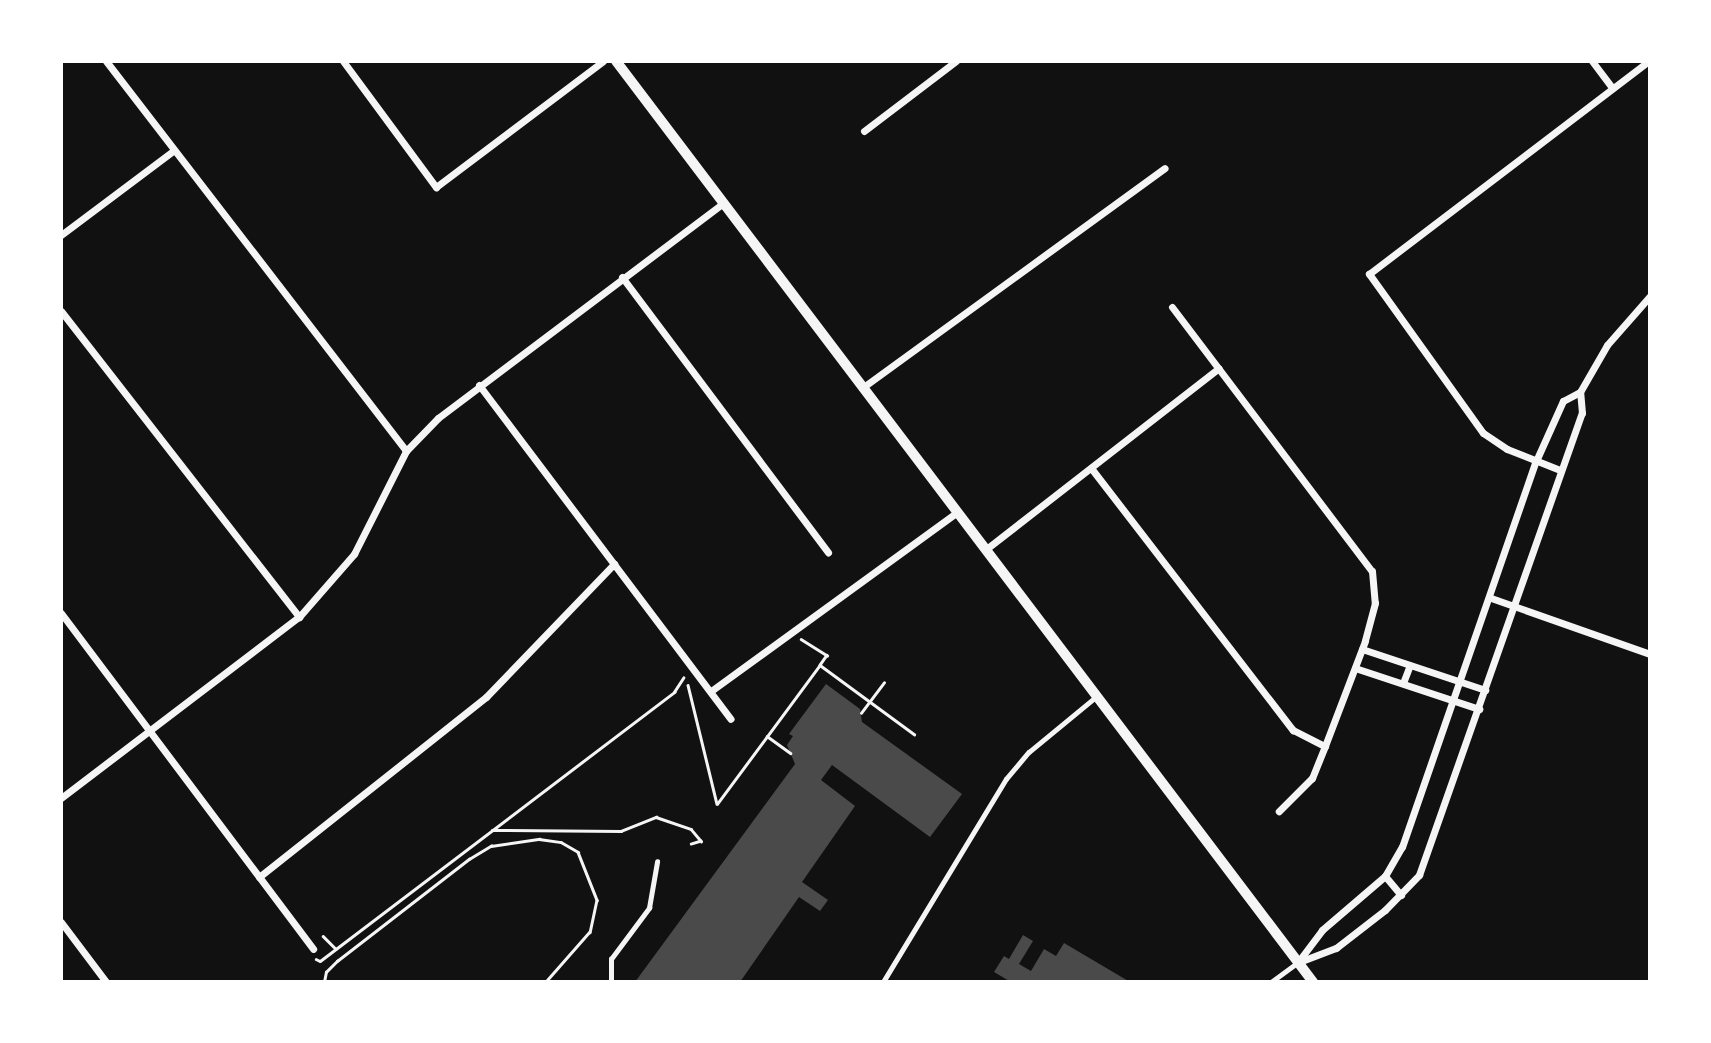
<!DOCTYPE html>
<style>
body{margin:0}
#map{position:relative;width:1711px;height:1043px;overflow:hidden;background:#111;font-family:Quicksand,sans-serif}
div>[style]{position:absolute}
.building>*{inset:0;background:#4a4a4a}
.path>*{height:2.5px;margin:-1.25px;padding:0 1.25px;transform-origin:1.25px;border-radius:1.25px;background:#f5f5f5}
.service>*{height:4.5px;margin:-2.25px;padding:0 2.25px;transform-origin:2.25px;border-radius:2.25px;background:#f5f5f5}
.minor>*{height:7px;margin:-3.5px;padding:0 3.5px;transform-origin:3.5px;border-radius:3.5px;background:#f5f5f5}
.tertiary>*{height:10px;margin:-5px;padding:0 5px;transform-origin:5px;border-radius:5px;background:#f5f5f5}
span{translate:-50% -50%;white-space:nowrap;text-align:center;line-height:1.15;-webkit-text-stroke:5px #fff;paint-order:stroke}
.frame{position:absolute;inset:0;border:63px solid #fff;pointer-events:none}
</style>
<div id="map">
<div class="building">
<div style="clip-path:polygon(826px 684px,860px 709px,862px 722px,962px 794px,930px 837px,832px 765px,821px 780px,855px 806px,802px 882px,828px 900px,820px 911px,799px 897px,740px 982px,635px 982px,795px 764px,787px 745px,793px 736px,789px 734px)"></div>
<div style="clip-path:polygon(1023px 935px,1033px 941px,1019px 964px,1031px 971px,1044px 949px,1056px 956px,1064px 943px,1130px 982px,1011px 982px,994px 972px,1004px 956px,1009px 959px)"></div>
</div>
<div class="path">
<div style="left:801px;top:639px;width:31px;rotate:32deg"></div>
<div style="left:827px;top:655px;width:12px;rotate:125deg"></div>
<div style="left:820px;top:665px;width:117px;rotate:36.3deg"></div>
<div style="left:688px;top:685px;width:122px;rotate:76.3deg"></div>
<div style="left:717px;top:804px;width:173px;rotate:-53.5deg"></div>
<div style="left:861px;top:713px;width:38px;rotate:-53deg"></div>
<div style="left:767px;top:736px;width:29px;rotate:36deg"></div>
<div style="left:492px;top:830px;width:129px;rotate:0.4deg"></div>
<div style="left:621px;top:831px;width:38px;rotate:-22deg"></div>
<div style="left:656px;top:817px;width:37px;rotate:19deg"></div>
<div style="left:691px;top:829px;width:16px;rotate:50deg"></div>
<div style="left:701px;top:841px;width:10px;rotate:163deg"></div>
<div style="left:323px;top:936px;width:18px;rotate:45deg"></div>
<div style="left:316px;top:959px;width:4px;rotate:27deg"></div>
<div style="left:320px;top:961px;width:445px;rotate:-37.2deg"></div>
<div style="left:674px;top:692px;width:17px;rotate:-57deg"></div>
<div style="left:324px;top:982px;width:10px;rotate:-79deg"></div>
<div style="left:326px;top:972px;width:16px;rotate:-45deg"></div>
<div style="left:337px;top:961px;width:167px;rotate:-37.7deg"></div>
<div style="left:469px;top:859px;width:26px;rotate:-31deg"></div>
<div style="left:491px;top:846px;width:49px;rotate:-8.3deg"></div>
<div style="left:539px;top:839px;width:22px;rotate:8deg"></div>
<div style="left:561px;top:842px;width:20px;rotate:30deg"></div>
<div style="left:578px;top:852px;width:52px;rotate:68.4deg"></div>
<div style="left:597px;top:900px;width:33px;rotate:102deg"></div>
<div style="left:590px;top:932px;width:67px;rotate:131.3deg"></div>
</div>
<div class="service">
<div style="left:611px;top:982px;width:23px;rotate:-90deg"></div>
<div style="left:611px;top:959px;width:64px;rotate:-53.3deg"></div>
<div style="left:649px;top:908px;width:47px;rotate:-80.1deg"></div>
<div style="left:883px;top:982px;width:237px;rotate:-58.8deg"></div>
<div style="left:1006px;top:779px;width:35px;rotate:-50deg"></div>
<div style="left:1029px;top:752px;width:88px;rotate:-39.5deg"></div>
<div style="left:1271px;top:982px;width:32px;rotate:-36deg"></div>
</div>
<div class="minor">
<div style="left:106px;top:61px;width:492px;rotate:52.4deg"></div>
<div style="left:343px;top:61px;width:157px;rotate:53.6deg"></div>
<div style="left:436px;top:187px;width:209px;rotate:-37deg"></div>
<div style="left:1592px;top:61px;width:34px;rotate:53deg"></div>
<div style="left:864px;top:131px;width:116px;rotate:-37.3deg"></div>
<div style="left:61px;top:235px;width:140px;rotate:-36.9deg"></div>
<div style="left:622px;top:277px;width:344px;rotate:53.2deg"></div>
<div style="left:1172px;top:307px;width:331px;rotate:52.9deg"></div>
<div style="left:1372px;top:571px;width:32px;rotate:85deg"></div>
<div style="left:1375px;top:603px;width:39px;rotate:105deg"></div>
<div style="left:1365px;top:641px;width:112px;rotate:110.9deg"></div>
<div style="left:1325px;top:746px;width:35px;rotate:112deg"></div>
<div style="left:1312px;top:778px;width:47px;rotate:135deg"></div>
<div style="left:61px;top:311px;width:388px;rotate:52.1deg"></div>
<div style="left:479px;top:385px;width:418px;rotate:53deg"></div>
<div style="left:862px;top:388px;width:374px;rotate:-36deg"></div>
<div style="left:1091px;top:468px;width:331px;rotate:52.4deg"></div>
<div style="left:1293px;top:730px;width:36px;rotate:27deg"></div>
<div style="left:1560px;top:470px;width:57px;rotate:-158.4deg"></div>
<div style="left:1507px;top:449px;width:29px;rotate:-146deg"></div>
<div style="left:1483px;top:433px;width:196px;rotate:-125.6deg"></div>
<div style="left:1369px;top:274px;width:352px;rotate:-37.3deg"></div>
<div style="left:985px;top:550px;width:296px;rotate:-37.9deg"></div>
<div style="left:1491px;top:598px;width:169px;rotate:19.4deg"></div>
<div style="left:61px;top:613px;width:420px;rotate:53.1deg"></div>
<div style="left:1362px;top:649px;width:130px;rotate:18.4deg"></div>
<div style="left:1355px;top:668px;width:131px;rotate:18.3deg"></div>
<div style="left:1403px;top:683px;width:19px;rotate:-69deg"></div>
<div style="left:711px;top:691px;width:303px;rotate:-36deg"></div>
<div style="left:61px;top:798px;width:299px;rotate:-37.3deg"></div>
<div style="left:299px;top:617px;width:84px;rotate:-48.9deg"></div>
<div style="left:354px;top:554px;width:115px;rotate:-63.2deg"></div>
<div style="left:406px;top:451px;width:46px;rotate:-45.9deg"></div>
<div style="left:438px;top:418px;width:356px;rotate:-37deg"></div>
<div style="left:1385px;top:876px;width:25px;rotate:50deg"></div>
<div style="left:259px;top:877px;width:290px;rotate:-38.4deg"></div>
<div style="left:486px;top:697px;width:185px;rotate:-46.1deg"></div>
<div style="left:61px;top:922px;width:75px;rotate:53.1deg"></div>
<div style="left:1298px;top:962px;width:40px;rotate:-53deg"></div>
<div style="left:1322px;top:930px;width:83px;rotate:-40.6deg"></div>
<div style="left:1385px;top:876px;width:34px;rotate:-60deg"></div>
<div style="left:1402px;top:847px;width:409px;rotate:-70.9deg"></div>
<div style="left:1536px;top:461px;width:66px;rotate:-65.8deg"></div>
<div style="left:1563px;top:401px;width:19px;rotate:-28deg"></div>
<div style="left:1580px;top:392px;width:54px;rotate:-60.1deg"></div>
<div style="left:1607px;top:345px;width:65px;rotate:-48.7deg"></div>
<div style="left:1299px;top:962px;width:40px;rotate:-21deg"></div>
<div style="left:1336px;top:948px;width:62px;rotate:-37.8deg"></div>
<div style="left:1385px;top:910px;width:49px;rotate:-45.8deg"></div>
<div style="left:1419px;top:875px;width:490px;rotate:-70.6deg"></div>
<div style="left:1582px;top:413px;width:21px;rotate:-95deg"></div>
</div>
<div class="tertiary">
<div style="left:616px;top:61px;width:1155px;rotate:52.88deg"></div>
</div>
<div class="frame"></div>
</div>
